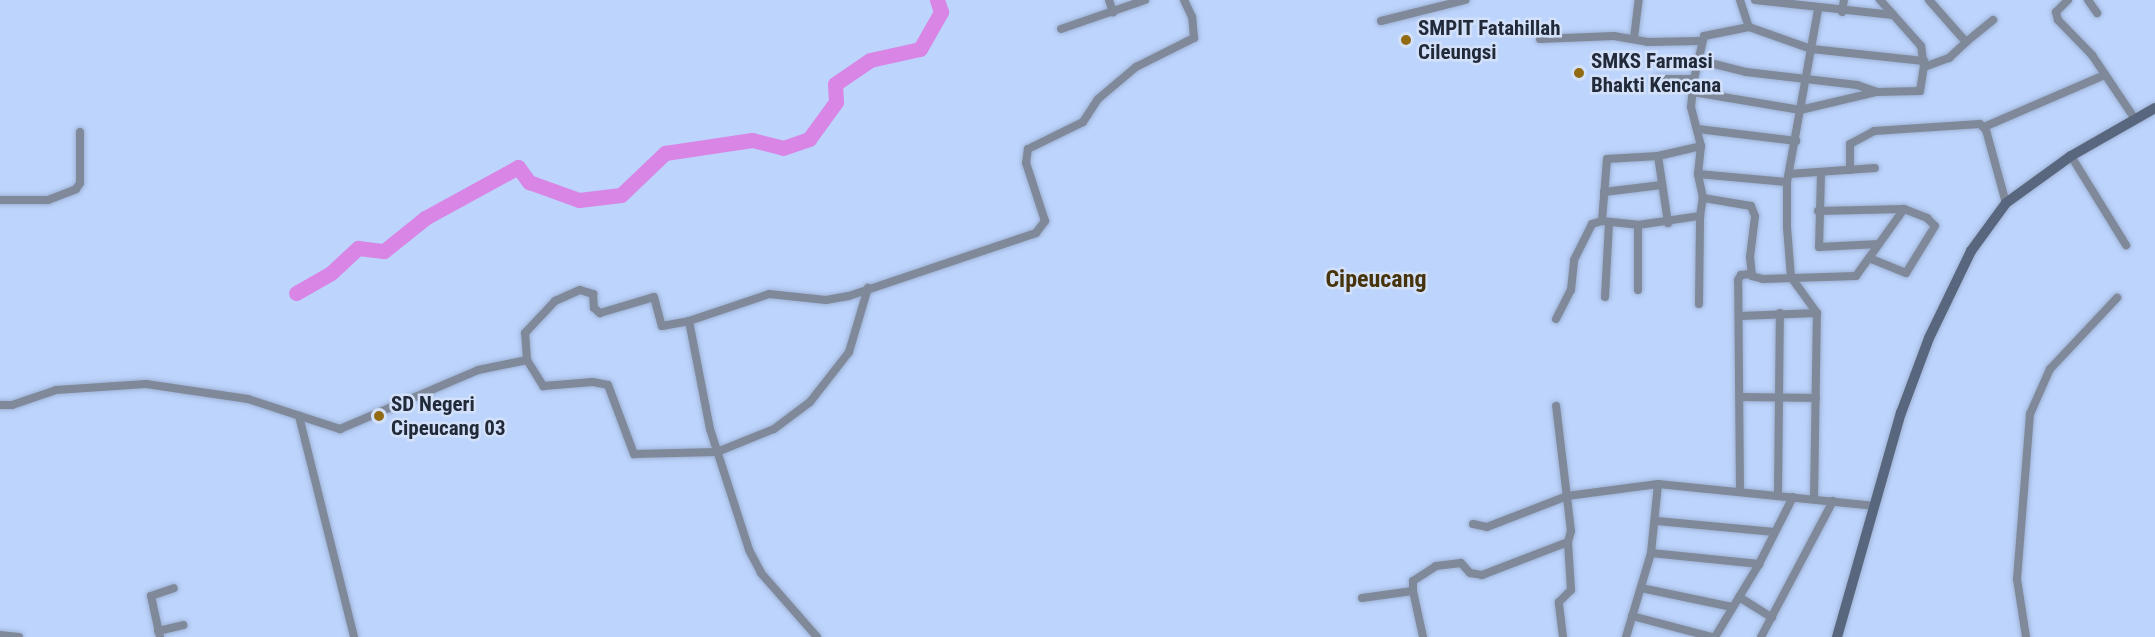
<!DOCTYPE html>
<style>
body{margin:0}
#map{position:relative;width:2155px;height:637px;overflow:hidden;background:#bdd4fc;font-family:"Roboto Condensed",sans-serif}
div>[style]{position:absolute}
.river>*{height:15px;margin:-7.5px;padding:0 7.5px;transform-origin:7.5px;border-radius:7.5px;background:#d885e6}
.roads{filter:drop-shadow(0 0 2px #9eb2d5) drop-shadow(0 0 2px #9eb2d5)}
.street>*{height:8px;margin:-4px;padding:0 4px;transform-origin:4px;border-radius:4px;background:#7f899a}
.secondary>*{height:10px;margin:-5px;padding:0 5px;transform-origin:5px;border-radius:5px;background:#58667e}
.dots>*{width:16px;height:16px;translate:-50% -50%;box-sizing:border-box;border:3px solid #d2e1f9;border-radius:50%}
span{translate:-50% -50%;white-space:nowrap;text-align:center;line-height:1.15;-webkit-text-stroke:5px #d2e1f9;paint-order:stroke}
.poi-label{font-size:21px;color:#222a3a;font-weight:700}
.left{translate:0 -50%;text-align:left}
.quarter-label{font-size:24px;color:#47340c;font-weight:700}
</style>
<div id="map">
<div class="river">
<div style="left:296px;top:293px;width:40px;rotate:-29.7deg"></div>
<div style="left:331px;top:273px;width:37px;rotate:-43deg"></div>
<div style="left:358px;top:248px;width:26px;rotate:7deg"></div>
<div style="left:384px;top:251px;width:53px;rotate:-38.8deg"></div>
<div style="left:425px;top:218px;width:106px;rotate:-28.7deg"></div>
<div style="left:518px;top:167px;width:19px;rotate:54deg"></div>
<div style="left:529px;top:182px;width:53px;rotate:19.8deg"></div>
<div style="left:579px;top:200px;width:42px;rotate:-6.8deg"></div>
<div style="left:621px;top:195px;width:61px;rotate:-43.7deg"></div>
<div style="left:665px;top:153px;width:88px;rotate:-8.5deg"></div>
<div style="left:752px;top:140px;width:32px;rotate:14deg"></div>
<div style="left:783px;top:148px;width:28px;rotate:-19deg"></div>
<div style="left:809px;top:139px;width:46px;rotate:-53.9deg"></div>
<div style="left:836px;top:102px;width:18px;rotate:-93deg"></div>
<div style="left:835px;top:84px;width:42px;rotate:-34.4deg"></div>
<div style="left:870px;top:60px;width:51px;rotate:-12.4deg"></div>
<div style="left:920px;top:49px;width:43px;rotate:-60.4deg"></div>
<div style="left:941px;top:12px;width:13px;rotate:-108deg"></div>
</div>
<div class="roads">
<div class="street">
<div style="left:1109px;top:0;width:13px;rotate:72deg"></div>
<div style="left:1740px;top:0;width:28px;rotate:72deg"></div>
<div style="left:1755px;top:0;width:139px;rotate:6.2deg"></div>
<div style="left:2068px;top:0;width:17px;rotate:135deg"></div>
<div style="left:2056px;top:12px;width:8px;rotate:76deg"></div>
<div style="left:2058px;top:20px;width:49px;rotate:45.8deg"></div>
<div style="left:2092px;top:55px;width:77px;rotate:56.1deg"></div>
<div style="left:2088px;top:0;width:16px;rotate:55deg"></div>
<div style="left:1842px;top:12px;width:12px;rotate:-81deg"></div>
<div style="left:1381px;top:21px;width:87px;rotate:-14deg"></div>
<div style="left:1061px;top:29px;width:89px;rotate:-19deg"></div>
<div style="left:1634px;top:38px;width:38px;rotate:-83deg"></div>
<div style="left:1540px;top:39px;width:74px;rotate:-2.3deg"></div>
<div style="left:1614px;top:36px;width:34px;rotate:10deg"></div>
<div style="left:1647px;top:42px;width:54px;rotate:-1.1deg"></div>
<div style="left:1966px;top:42px;width:35px;rotate:-39deg"></div>
<div style="left:1698px;top:60px;width:49px;rotate:14deg"></div>
<div style="left:1746px;top:72px;width:112px;rotate:6.7deg"></div>
<div style="left:1857px;top:85px;width:21px;rotate:19deg"></div>
<div style="left:1924px;top:67px;width:27px;rotate:-20deg"></div>
<div style="left:1949px;top:58px;width:23px;rotate:-43deg"></div>
<div style="left:1966px;top:42px;width:56px;rotate:-131.4deg"></div>
<div style="left:1657px;top:79px;width:37px"></div>
<div style="left:1693px;top:92px;width:109px;rotate:9.5deg"></div>
<div style="left:1800px;top:110px;width:79px;rotate:-13.2deg"></div>
<div style="left:1877px;top:92px;width:43px;rotate:-1.3deg"></div>
<div style="left:1920px;top:91px;width:24px;rotate:-81deg"></div>
<div style="left:1924px;top:67px;width:21px;rotate:-98deg"></div>
<div style="left:1921px;top:46px;width:62px;rotate:-131.7deg"></div>
<div style="left:1984px;top:127px;width:132px;rotate:-23.3deg"></div>
<div style="left:1698px;top:129px;width:99px;rotate:7deg"></div>
<div style="left:1658px;top:156px;width:68px;rotate:81.5deg"></div>
<div style="left:2071px;top:156px;width:105px;rotate:58.3deg"></div>
<div style="left:1850px;top:170px;width:26px;rotate:-90deg"></div>
<div style="left:1850px;top:144px;width:27px;rotate:-28deg"></div>
<div style="left:1874px;top:131px;width:106px;rotate:-3.8deg"></div>
<div style="left:1980px;top:124px;width:8px;rotate:45deg"></div>
<div style="left:1986px;top:130px;width:76px;rotate:74.7deg"></div>
<div style="left:1821px;top:173px;width:74px;rotate:91.5deg"></div>
<div style="left:1819px;top:247px;width:60px;rotate:-2.9deg"></div>
<div style="left:1698px;top:174px;width:89px;rotate:5.1deg"></div>
<div style="left:1789px;top:174px;width:86px;rotate:-4deg"></div>
<div style="left:1604px;top:192px;width:58px;rotate:-6.9deg"></div>
<div style="left:0;top:200px;width:48px"></div>
<div style="left:48px;top:200px;width:30px;rotate:-21deg"></div>
<div style="left:76px;top:189px;width:7px;rotate:-56deg"></div>
<div style="left:80px;top:183px;width:51px;rotate:-90deg"></div>
<div style="left:1904px;top:209px;width:82px;rotate:125.6deg"></div>
<div style="left:1856px;top:276px;width:93px;rotate:178.2deg"></div>
<div style="left:1763px;top:279px;width:11px;rotate:-165deg"></div>
<div style="left:1752px;top:276px;width:19px;rotate:-96deg"></div>
<div style="left:1750px;top:257px;width:41px;rotate:-83deg"></div>
<div style="left:1755px;top:216px;width:11px;rotate:-112deg"></div>
<div style="left:1751px;top:206px;width:49px;rotate:-170.5deg"></div>
<div style="left:1703px;top:198px;width:25px;rotate:-102deg"></div>
<div style="left:1698px;top:174px;width:28px;rotate:-84deg"></div>
<div style="left:1701px;top:146px;width:40px;rotate:-104.4deg"></div>
<div style="left:1691px;top:107px;width:28px;rotate:-84deg"></div>
<div style="left:1694px;top:79px;width:44px;rotate:-76.9deg"></div>
<div style="left:1704px;top:36px;width:46px;rotate:-11.3deg"></div>
<div style="left:1749px;top:27px;width:66px;rotate:19.5deg"></div>
<div style="left:1811px;top:49px;width:114px;rotate:6.1deg"></div>
<div style="left:1818px;top:211px;width:86px;rotate:-1.3deg"></div>
<div style="left:1904px;top:209px;width:25px;rotate:21deg"></div>
<div style="left:1927px;top:218px;width:11px;rotate:45deg"></div>
<div style="left:1935px;top:226px;width:55px;rotate:121.7deg"></div>
<div style="left:1906px;top:273px;width:40px;rotate:-158deg"></div>
<div style="left:1602px;top:221px;width:62px;rotate:-85.4deg"></div>
<div style="left:1607px;top:159px;width:51px;rotate:-3.4deg"></div>
<div style="left:1658px;top:156px;width:44px;rotate:-13.1deg"></div>
<div style="left:1638px;top:225px;width:65px;rotate:90deg"></div>
<div style="left:1605px;top:297px;width:73px;rotate:-86.9deg"></div>
<div style="left:1699px;top:304px;width:88px;rotate:-89.3deg"></div>
<div style="left:1740px;top:316px;width:77px;rotate:-2.2deg"></div>
<div style="left:1556px;top:319px;width:33px;rotate:-63deg"></div>
<div style="left:1571px;top:290px;width:30px;rotate:-84deg"></div>
<div style="left:1574px;top:260px;width:40px;rotate:-63.4deg"></div>
<div style="left:1592px;top:224px;width:10px;rotate:-17deg"></div>
<div style="left:1602px;top:221px;width:36px;rotate:6deg"></div>
<div style="left:1638px;top:225px;width:63px;rotate:-8.3deg"></div>
<div style="left:1700px;top:216px;width:18px;rotate:-81deg"></div>
<div style="left:689px;top:321px;width:110px;rotate:79deg"></div>
<div style="left:710px;top:429px;width:127px;rotate:72.1deg"></div>
<div style="left:749px;top:550px;width:26px;rotate:62deg"></div>
<div style="left:761px;top:573px;width:85px;rotate:48.8deg"></div>
<div style="left:527px;top:360px;width:27px;rotate:-94deg"></div>
<div style="left:525px;top:333px;width:44px;rotate:-46.8deg"></div>
<div style="left:555px;top:301px;width:27px;rotate:-24deg"></div>
<div style="left:580px;top:290px;width:14px;rotate:17deg"></div>
<div style="left:593px;top:294px;width:14px;rotate:86deg"></div>
<div style="left:594px;top:308px;width:8px;rotate:40deg"></div>
<div style="left:600px;top:313px;width:56px;rotate:-16.5deg"></div>
<div style="left:654px;top:297px;width:30px;rotate:75deg"></div>
<div style="left:662px;top:326px;width:27px;rotate:-10deg"></div>
<div style="left:689px;top:321px;width:84px;rotate:-18.6deg"></div>
<div style="left:769px;top:294px;width:57px;rotate:6deg"></div>
<div style="left:826px;top:300px;width:23px;rotate:-10deg"></div>
<div style="left:849px;top:296px;width:197px;rotate:-18.6deg"></div>
<div style="left:1036px;top:233px;width:15px;rotate:-53deg"></div>
<div style="left:1045px;top:221px;width:61px;rotate:-108.1deg"></div>
<div style="left:1026px;top:163px;width:14px;rotate:-82deg"></div>
<div style="left:1028px;top:149px;width:61px;rotate:-26.1deg"></div>
<div style="left:1083px;top:122px;width:27px;rotate:-57deg"></div>
<div style="left:1098px;top:99px;width:50px;rotate:-40.1deg"></div>
<div style="left:1136px;top:67px;width:65px;rotate:-26.6deg"></div>
<div style="left:1194px;top:38px;width:21px;rotate:-95deg"></div>
<div style="left:1192px;top:17px;width:19px;rotate:-115deg"></div>
<div style="left:1742px;top:397px;width:74px;rotate:0.8deg"></div>
<div style="left:0;top:405px;width:12px"></div>
<div style="left:12px;top:405px;width:46px;rotate:-18.8deg"></div>
<div style="left:56px;top:390px;width:90px;rotate:-3.8deg"></div>
<div style="left:146px;top:384px;width:103px;rotate:8.4deg"></div>
<div style="left:248px;top:399px;width:97px;rotate:18.1deg"></div>
<div style="left:340px;top:429px;width:150px;rotate:-23.1deg"></div>
<div style="left:478px;top:370px;width:50px;rotate:-11.5deg"></div>
<div style="left:527px;top:360px;width:31px;rotate:58deg"></div>
<div style="left:543px;top:386px;width:50px;rotate:-4.6deg"></div>
<div style="left:593px;top:382px;width:15px;rotate:11deg"></div>
<div style="left:608px;top:385px;width:74px;rotate:69.4deg"></div>
<div style="left:634px;top:454px;width:83px;rotate:-1.4deg"></div>
<div style="left:717px;top:452px;width:61px;rotate:-22deg"></div>
<div style="left:774px;top:429px;width:45px;rotate:-36.9deg"></div>
<div style="left:810px;top:402px;width:63px;rotate:-52deg"></div>
<div style="left:849px;top:352px;width:67px;rotate:-73.5deg"></div>
<div style="left:299px;top:416px;width:228px;rotate:76deg"></div>
<div style="left:1740px;top:491px;width:211px;rotate:-90.5deg"></div>
<div style="left:1738px;top:280px;width:6px;rotate:-59deg"></div>
<div style="left:1741px;top:275px;width:10px;rotate:-6deg"></div>
<div style="left:1778px;top:494px;width:181px;rotate:-89.4deg"></div>
<div style="left:1814px;top:499px;width:186px;rotate:-89.1deg"></div>
<div style="left:1817px;top:313px;width:44px;rotate:-125.8deg"></div>
<div style="left:1791px;top:277px;width:50px;rotate:-94.6deg"></div>
<div style="left:1787px;top:227px;width:45px;rotate:-90deg"></div>
<div style="left:1787px;top:182px;width:176px;rotate:-79.8deg"></div>
<div style="left:1657px;top:521px;width:118px;rotate:5.4deg"></div>
<div style="left:1473px;top:524px;width:14px;rotate:12deg"></div>
<div style="left:1487px;top:527px;width:86px;rotate:-21.2deg"></div>
<div style="left:1567px;top:496px;width:92px;rotate:-7.5deg"></div>
<div style="left:1658px;top:484px;width:216px;rotate:5.8deg"></div>
<div style="left:1651px;top:553px;width:109px;rotate:5.8deg"></div>
<div style="left:1641px;top:588px;width:93px;rotate:11.8deg"></div>
<div style="left:1413px;top:591px;width:47px;rotate:77.7deg"></div>
<div style="left:1739px;top:597px;width:39px;rotate:32deg"></div>
<div style="left:1362px;top:598px;width:51px;rotate:-7.8deg"></div>
<div style="left:1413px;top:591px;width:10px;rotate:-90deg"></div>
<div style="left:1413px;top:581px;width:27px;rotate:-33deg"></div>
<div style="left:1436px;top:566px;width:25px;rotate:-7deg"></div>
<div style="left:1461px;top:563px;width:13px;rotate:48deg"></div>
<div style="left:1470px;top:573px;width:12px;rotate:9deg"></div>
<div style="left:1482px;top:575px;width:92px;rotate:-21deg"></div>
<div style="left:1568px;top:542px;width:11px;rotate:-75deg"></div>
<div style="left:1571px;top:531px;width:126px;rotate:-96.8deg"></div>
<div style="left:1632px;top:616px;width:83px;rotate:14.7deg"></div>
<div style="left:158px;top:631px;width:26px;rotate:-13deg"></div>
<div style="left:0;top:635px;width:19px;rotate:6deg"></div>
<div style="left:160px;top:637px;width:42px;rotate:-102.4deg"></div>
<div style="left:151px;top:596px;width:24px;rotate:-19deg"></div>
<div style="left:1563px;top:637px;width:35px;rotate:-97deg"></div>
<div style="left:1559px;top:602px;width:17px;rotate:-45deg"></div>
<div style="left:1571px;top:590px;width:48px;rotate:-93.6deg"></div>
<div style="left:1626px;top:637px;width:88px;rotate:-73.4deg"></div>
<div style="left:1651px;top:553px;width:69px;rotate:-84.2deg"></div>
<div style="left:1715px;top:637px;width:85px;rotate:-58.9deg"></div>
<div style="left:1759px;top:564px;width:75px;rotate:-63.1deg"></div>
<div style="left:1761px;top:637px;width:154px;rotate:-62.1deg"></div>
<div style="left:2026px;top:637px;width:59px;rotate:-98.8deg"></div>
<div style="left:2017px;top:579px;width:166px;rotate:-85.5deg"></div>
<div style="left:2030px;top:414px;width:49px;rotate:-66deg"></div>
<div style="left:2050px;top:369px;width:98px;rotate:-46.7deg"></div>
</div>
<div class="secondary">
<div style="left:1837px;top:637px;width:233px;rotate:-74.1deg"></div>
<div style="left:1901px;top:413px;width:80px;rotate:-69.5deg"></div>
<div style="left:1929px;top:338px;width:97px;rotate:-64.2deg"></div>
<div style="left:1971px;top:251px;width:59px;rotate:-53.9deg"></div>
<div style="left:2006px;top:203px;width:80px;rotate:-35.9deg"></div>
<div style="left:2071px;top:156px;width:97px;rotate:-29.7deg"></div>
</div>
</div>
<div class="dots">
<div style="left:1406px;top:40px;background:#926a12"></div>
<div style="left:1579px;top:73px;background:#926a12"></div>
<div style="left:379px;top:416px;background:#926a12"></div>
</div>
<div class="poi-label">
<span class="left" style="left:1418px;top:40px">SMPIT Fatahillah<br>Cileungsi</span>
<span class="left" style="left:1591px;top:73px">SMKS Farmasi<br>Bhakti Kencana</span>
<span class="left" style="left:391px;top:416px">SD Negeri<br>Cipeucang 03</span>
</div>
<div class="quarter-label">
<span style="left:1376px;top:280px">Cipeucang</span>
</div>
</div>
